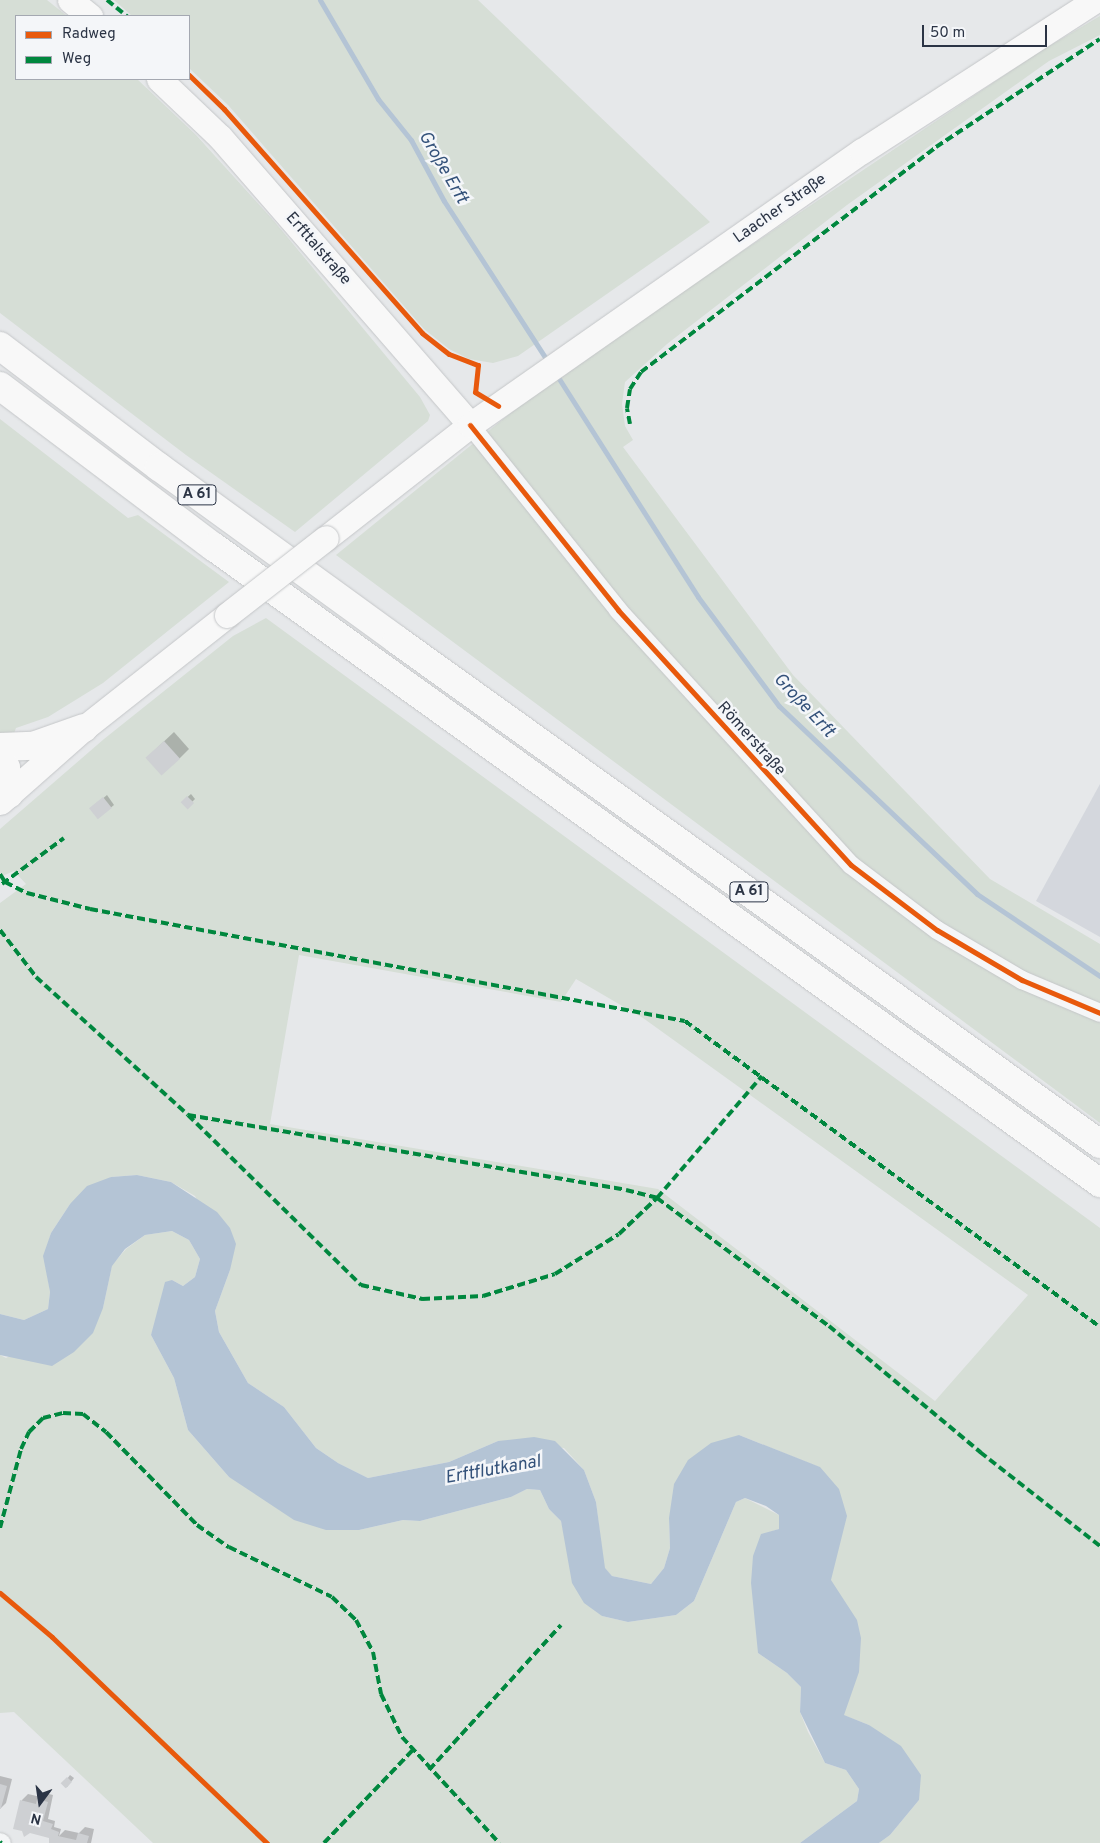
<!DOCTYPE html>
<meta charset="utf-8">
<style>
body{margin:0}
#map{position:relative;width:1100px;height:1843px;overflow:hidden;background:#e6e8ea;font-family:Overpass,sans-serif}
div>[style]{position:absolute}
.built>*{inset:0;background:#d4d7dd}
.green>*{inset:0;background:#d6ded6}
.water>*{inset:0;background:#b4c4d5}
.shadow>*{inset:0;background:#0003;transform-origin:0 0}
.stream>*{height:5px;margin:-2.5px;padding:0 2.5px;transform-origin:2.5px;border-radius:2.5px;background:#b4c4d5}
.building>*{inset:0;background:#ced0d3;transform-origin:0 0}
.roads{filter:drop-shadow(0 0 1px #c4c6c8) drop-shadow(0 0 1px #c4c6c8)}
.street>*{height:18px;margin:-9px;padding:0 9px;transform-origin:9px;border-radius:9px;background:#f5f6f7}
.secondary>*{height:25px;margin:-12.5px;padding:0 12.5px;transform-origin:12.5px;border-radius:12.5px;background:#f8f8f8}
.highway>*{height:28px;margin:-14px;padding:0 14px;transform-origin:14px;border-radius:14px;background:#f8f8f8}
.bridges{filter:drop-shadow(0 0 1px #c4c6c8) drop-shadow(0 0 1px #c4c6c8)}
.secondary-bridge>*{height:25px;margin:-12.5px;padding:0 12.5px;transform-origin:12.5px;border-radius:12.5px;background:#f8f8f8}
.quiet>*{height:4px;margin-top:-2px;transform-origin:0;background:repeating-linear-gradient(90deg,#00873e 0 8px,transparent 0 12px)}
.cycleway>*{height:5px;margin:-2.5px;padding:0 2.5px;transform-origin:2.5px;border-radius:2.5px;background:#e8590c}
span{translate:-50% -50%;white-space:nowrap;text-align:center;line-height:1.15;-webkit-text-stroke:5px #f4f6f9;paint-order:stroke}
.shield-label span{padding:1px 4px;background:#f4f6f9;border:1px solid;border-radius:4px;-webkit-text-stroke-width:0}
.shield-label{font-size:15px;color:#2b3445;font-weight:700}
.street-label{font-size:16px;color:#2b3445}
.water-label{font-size:18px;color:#34527a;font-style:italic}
.legend{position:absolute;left:15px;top:15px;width:175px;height:65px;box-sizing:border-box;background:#f4f6f9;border:1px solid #a4a8b1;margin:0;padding:6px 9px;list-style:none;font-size:15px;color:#2b3445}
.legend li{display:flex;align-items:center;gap:10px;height:25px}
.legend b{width:25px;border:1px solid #a4a8b1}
.north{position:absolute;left:15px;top:1778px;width:50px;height:50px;-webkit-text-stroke:4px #f4f6f9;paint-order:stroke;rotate:194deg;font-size:14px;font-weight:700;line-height:20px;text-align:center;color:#2b3445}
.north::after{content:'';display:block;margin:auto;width:18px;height:22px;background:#2b3445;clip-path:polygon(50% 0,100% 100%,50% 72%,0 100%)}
.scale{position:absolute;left:922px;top:25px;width:125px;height:22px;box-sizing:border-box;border:2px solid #2b3445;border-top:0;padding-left:6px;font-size:15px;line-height:18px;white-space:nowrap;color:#2b3445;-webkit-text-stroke:4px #f4f6f9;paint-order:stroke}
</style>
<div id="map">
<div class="built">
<div style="clip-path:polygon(1100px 784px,1100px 937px,1036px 901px)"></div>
</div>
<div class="green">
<div style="clip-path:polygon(0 0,47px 0,67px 16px,16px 16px,16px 79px,137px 79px,196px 135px,274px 221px,420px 397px,430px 415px,428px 421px,295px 532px,186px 455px,0 313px)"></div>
<div style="clip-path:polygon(114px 0,478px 0,710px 222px,518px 356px,493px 363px,469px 359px,449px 349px,424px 329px,228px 105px,189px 68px,189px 16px,132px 16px)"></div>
<div style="clip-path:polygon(1100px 16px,1100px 35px,1049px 61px,847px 205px,667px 344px,625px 382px,622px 404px,625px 426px,633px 440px,623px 447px,793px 675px,990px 879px,1100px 944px,1100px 1123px,336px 555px,555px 377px,1039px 52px)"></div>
<div style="clip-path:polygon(0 419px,128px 518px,138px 515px,229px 582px,103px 683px,48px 717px,16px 728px,11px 741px,0 739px)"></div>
<div style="clip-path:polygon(evenodd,266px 618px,1100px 1228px,1100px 1843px,879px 1843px,890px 1835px,919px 1800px,869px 1725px,843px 1715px,841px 1599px,830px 1580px,836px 1551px,819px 1467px,739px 1435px,669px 1518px,670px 1548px,664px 1568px,651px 1584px,612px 1576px,604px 1568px,596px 1502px,584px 1470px,564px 1448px,498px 1441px,449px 1462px,368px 1478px,338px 1463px,316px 1448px,284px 1407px,248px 1383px,219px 1332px,215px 1311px,230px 1270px,195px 1196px,171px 1182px,137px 1175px,111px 1177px,70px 1204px,51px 1233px,44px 1256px,50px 1292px,48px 1309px,24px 1320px,0 1314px,0 903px,26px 884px,14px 871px,0 877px,0 829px,104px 739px,233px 636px,266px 618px,299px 955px,561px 1002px,576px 979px,643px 1018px,1028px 1295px,935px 1401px,658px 1189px,270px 1124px,299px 955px)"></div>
<div style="clip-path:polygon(172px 1231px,189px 1240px,200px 1259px,195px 1277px,183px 1286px,172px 1280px,151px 1335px,174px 1378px,188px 1430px,229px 1477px,359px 1530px,403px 1520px,420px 1521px,511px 1497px,527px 1489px,540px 1490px,549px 1509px,561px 1521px,566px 1542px,602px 1616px,628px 1622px,676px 1615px,694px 1601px,736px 1502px,745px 1498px,779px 1515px,779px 1529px,761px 1535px,758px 1653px,787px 1673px,801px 1687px,800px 1712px,808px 1732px,825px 1763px,846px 1770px,859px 1789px,857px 1801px,800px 1843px,153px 1843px,14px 1712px,0 1713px,0 1355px,6px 1358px,103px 1308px,112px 1265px,126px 1249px,145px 1235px)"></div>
</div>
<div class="water">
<div style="clip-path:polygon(137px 1175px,171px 1182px,217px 1212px,230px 1228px,236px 1244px,230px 1270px,215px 1311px,219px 1332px,248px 1383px,284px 1407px,316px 1448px,338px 1463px,368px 1478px,449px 1462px,498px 1441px,534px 1437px,555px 1441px,584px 1470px,596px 1502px,605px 1568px,612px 1576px,651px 1584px,664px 1568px,670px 1548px,669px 1518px,674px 1484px,688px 1460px,711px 1443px,739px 1435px,820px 1467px,839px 1489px,847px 1516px,831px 1580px,857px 1620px,861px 1638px,859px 1672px,844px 1715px,869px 1725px,901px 1746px,921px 1775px,919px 1800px,890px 1835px,879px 1843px,800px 1843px,857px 1801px,859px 1789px,846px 1770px,825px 1763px,800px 1712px,801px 1687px,787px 1673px,758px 1653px,751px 1583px,753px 1556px,761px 1534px,779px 1529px,779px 1515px,766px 1506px,745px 1498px,736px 1502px,694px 1601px,676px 1615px,628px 1622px,602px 1616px,584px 1603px,572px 1583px,561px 1521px,549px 1509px,540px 1490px,527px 1489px,511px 1497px,420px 1521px,403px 1520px,359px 1530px,326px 1530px,294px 1520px,229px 1477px,188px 1430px,174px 1378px,151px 1335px,165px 1282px,172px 1280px,183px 1286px,195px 1277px,200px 1259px,189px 1240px,172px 1231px,145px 1235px,125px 1249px,112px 1266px,103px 1308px,93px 1333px,74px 1352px,52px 1366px,0 1355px,0 1314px,24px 1320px,48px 1309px,50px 1292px,43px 1256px,51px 1233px,70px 1204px,87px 1186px,111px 1177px)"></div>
</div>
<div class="shadow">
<div style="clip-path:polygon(174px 732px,189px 749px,179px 759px,157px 748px)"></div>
<div style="clip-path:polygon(191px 794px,195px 799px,187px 807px,182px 802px)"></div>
<div style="clip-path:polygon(107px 795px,114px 805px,98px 818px,94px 806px)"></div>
<div style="left:70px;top:1775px;width:5px;height:12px;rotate:37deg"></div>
<div style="clip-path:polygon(0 1776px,12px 1779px,6px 1803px,0 1809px)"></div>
<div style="clip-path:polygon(45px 1793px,53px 1795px,48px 1819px,55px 1821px,54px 1827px,61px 1829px,59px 1836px,65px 1830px,79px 1833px,85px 1827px,94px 1829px,91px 1843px,55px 1843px,51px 1837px,14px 1828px,22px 1800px,28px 1794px,41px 1797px)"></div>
</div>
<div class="stream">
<div style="left:320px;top:0;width:115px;rotate:59.6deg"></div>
<div style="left:378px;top:99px;width:53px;rotate:51.2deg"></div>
<div style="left:411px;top:140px;width:69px;rotate:61.6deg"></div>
<div style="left:444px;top:201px;width:193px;rotate:57.1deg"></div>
<div style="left:556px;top:374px;width:264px;rotate:57.5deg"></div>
<div style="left:698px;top:597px;width:136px;rotate:53.4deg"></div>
<div style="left:779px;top:706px;width:273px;rotate:43.5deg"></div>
<div style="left:977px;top:894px;width:148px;rotate:33.7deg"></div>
</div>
<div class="building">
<div style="left:164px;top:741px;width:24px;height:25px;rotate:48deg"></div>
<div style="left:187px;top:796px;width:10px;height:9px;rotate:45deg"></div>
<div style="left:103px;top:797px;width:14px;height:18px;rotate:51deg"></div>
<div style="left:67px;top:1777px;width:7px;height:9px;rotate:45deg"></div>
<div style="clip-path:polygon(0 1784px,7px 1786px,1px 1808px,0 1808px)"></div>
<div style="clip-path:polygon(37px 1799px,48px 1802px,43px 1821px,53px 1824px,51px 1829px,59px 1832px,58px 1836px,76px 1840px,78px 1833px,89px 1836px,87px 1843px,49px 1843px,49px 1838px,30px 1833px,24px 1837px,22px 1831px,13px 1829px,20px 1800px,36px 1804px)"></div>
</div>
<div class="roads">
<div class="street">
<div style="left:470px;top:425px;width:237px;rotate:51.3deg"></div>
<div style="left:618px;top:610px;width:345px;rotate:47.6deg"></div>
<div style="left:851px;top:865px;width:108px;rotate:37.1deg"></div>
<div style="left:937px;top:930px;width:99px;rotate:30.5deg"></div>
<div style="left:1022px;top:980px;width:85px;rotate:22.9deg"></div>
<div style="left:0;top:1842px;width:2px;rotate:27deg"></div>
</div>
<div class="secondary">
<div style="left:70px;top:0;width:26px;rotate:39deg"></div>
<div style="left:159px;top:79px;width:84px;rotate:43.6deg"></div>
<div style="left:220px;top:137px;width:381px;rotate:49deg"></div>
<div style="left:326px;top:538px;width:183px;rotate:-38.1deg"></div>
<div style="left:470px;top:425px;width:478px;rotate:-35deg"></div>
<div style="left:862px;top:151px;width:278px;rotate:-32.9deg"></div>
<div style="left:0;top:802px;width:112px;rotate:-41.4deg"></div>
<div style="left:84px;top:728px;width:182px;rotate:-38.3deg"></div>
</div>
<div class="highway">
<div style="left:0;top:346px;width:200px;rotate:37.3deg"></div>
<div style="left:159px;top:467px;width:294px;rotate:36deg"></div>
<div style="left:397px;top:640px;width:865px;rotate:35.64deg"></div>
<div style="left:0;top:386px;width:268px;rotate:37deg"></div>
<div style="left:214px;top:547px;width:1091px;rotate:35.67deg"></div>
<div style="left:0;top:747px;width:33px;rotate:-2deg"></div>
<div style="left:33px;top:746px;width:54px;rotate:-19.4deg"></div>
<div style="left:0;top:761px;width:9px;rotate:49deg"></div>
<div style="left:6px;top:768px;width:26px;rotate:83deg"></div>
</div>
</div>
<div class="bridges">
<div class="secondary-bridge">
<div style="left:227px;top:615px;width:125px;rotate:-37.9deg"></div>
</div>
</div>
<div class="quiet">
<div style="left:107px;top:0;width:26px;rotate:39deg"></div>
<div style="left:630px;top:424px;width:16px;rotate:-101deg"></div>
<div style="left:627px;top:408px;width:19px;rotate:-81deg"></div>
<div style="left:630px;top:389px;width:20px;rotate:-57deg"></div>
<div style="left:641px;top:372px;width:371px;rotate:-37.3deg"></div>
<div style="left:936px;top:147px;width:196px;rotate:-33.4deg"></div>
<div style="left:0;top:874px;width:9px;rotate:58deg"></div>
<div style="left:5px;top:882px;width:25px;rotate:27deg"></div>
<div style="left:27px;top:893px;width:65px;rotate:14.3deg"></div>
<div style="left:90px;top:909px;width:605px;rotate:10.66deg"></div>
<div style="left:685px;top:1021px;width:516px;rotate:36.4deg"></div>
<div style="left:2px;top:884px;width:77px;rotate:-36.6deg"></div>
<div style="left:0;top:930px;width:59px;rotate:52.5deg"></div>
<div style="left:36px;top:977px;width:205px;rotate:42.2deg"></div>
<div style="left:188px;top:1115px;width:243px;rotate:44.5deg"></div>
<div style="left:361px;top:1285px;width:63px;rotate:12.9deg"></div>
<div style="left:422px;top:1299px;width:61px;rotate:-2.8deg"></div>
<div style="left:483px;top:1296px;width:75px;rotate:-17deg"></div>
<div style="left:555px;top:1274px;width:75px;rotate:-32deg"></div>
<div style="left:619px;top:1234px;width:52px;rotate:-43.5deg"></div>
<div style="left:657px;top:1198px;width:214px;rotate:36.7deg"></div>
<div style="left:829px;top:1326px;width:197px;rotate:39.8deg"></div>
<div style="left:980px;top:1452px;width:152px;rotate:38.1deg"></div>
<div style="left:188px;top:1115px;width:444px;rotate:9.7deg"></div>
<div style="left:626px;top:1190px;width:32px;rotate:14deg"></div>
<div style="left:657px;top:1198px;width:161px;rotate:-49.3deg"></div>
<div style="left:0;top:1528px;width:82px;rotate:-75.1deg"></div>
<div style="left:21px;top:1449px;width:19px;rotate:-65deg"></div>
<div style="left:29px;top:1432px;width:20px;rotate:-45deg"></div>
<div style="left:43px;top:1418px;width:21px;rotate:-14deg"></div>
<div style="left:63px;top:1413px;width:20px;rotate:3deg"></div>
<div style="left:83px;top:1414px;width:29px;rotate:38deg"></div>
<div style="left:106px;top:1432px;width:130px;rotate:45.6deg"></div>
<div style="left:197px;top:1525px;width:39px;rotate:35deg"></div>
<div style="left:229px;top:1547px;width:114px;rotate:25.9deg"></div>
<div style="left:332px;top:1597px;width:33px;rotate:44deg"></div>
<div style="left:356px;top:1620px;width:36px;rotate:62deg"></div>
<div style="left:373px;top:1652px;width:43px;rotate:79.2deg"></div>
<div style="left:381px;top:1694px;width:48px;rotate:64deg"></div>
<div style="left:402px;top:1737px;width:144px;rotate:47.5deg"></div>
<div style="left:429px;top:1770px;width:196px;rotate:-47.7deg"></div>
<div style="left:0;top:1842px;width:2px;rotate:27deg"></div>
<div style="left:324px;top:1843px;width:129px;rotate:-46.3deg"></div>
</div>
<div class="cycleway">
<div style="left:189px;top:75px;width:49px;rotate:44.2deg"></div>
<div style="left:224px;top:109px;width:299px;rotate:48.5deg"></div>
<div style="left:422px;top:333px;width:34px;rotate:38deg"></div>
<div style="left:449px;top:354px;width:31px;rotate:21deg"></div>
<div style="left:478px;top:365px;width:27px;rotate:96deg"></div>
<div style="left:475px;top:392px;width:27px;rotate:31deg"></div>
<div style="left:470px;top:425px;width:237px;rotate:51.3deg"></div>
<div style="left:618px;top:610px;width:345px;rotate:47.6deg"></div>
<div style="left:851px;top:865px;width:108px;rotate:37.1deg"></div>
<div style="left:937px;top:930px;width:99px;rotate:30.5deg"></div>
<div style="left:1022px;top:980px;width:85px;rotate:22.9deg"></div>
<div style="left:0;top:1593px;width:68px;rotate:40.2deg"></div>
<div style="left:52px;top:1637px;width:298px;rotate:43.8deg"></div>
</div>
<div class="shield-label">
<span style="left:197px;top:495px">A 61</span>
<span style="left:749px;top:892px">A 61</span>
</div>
<div class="street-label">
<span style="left:780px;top:209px;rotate:-35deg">Laacher Straße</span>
<span style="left:318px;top:249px;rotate:49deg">Erfttalstraße</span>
<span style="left:751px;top:739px;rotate:48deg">Römerstraße</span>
</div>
<div class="water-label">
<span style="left:442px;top:168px;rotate:60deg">Große Erft</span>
<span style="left:803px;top:706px;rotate:47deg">Große Erft</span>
<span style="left:493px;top:1471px;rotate:-10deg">Erftflutkanal</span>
</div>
<ul class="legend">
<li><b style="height:6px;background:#e8590c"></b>Radweg</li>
<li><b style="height:6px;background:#00873e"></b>Weg</li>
</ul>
<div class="north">N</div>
<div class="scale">50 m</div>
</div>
